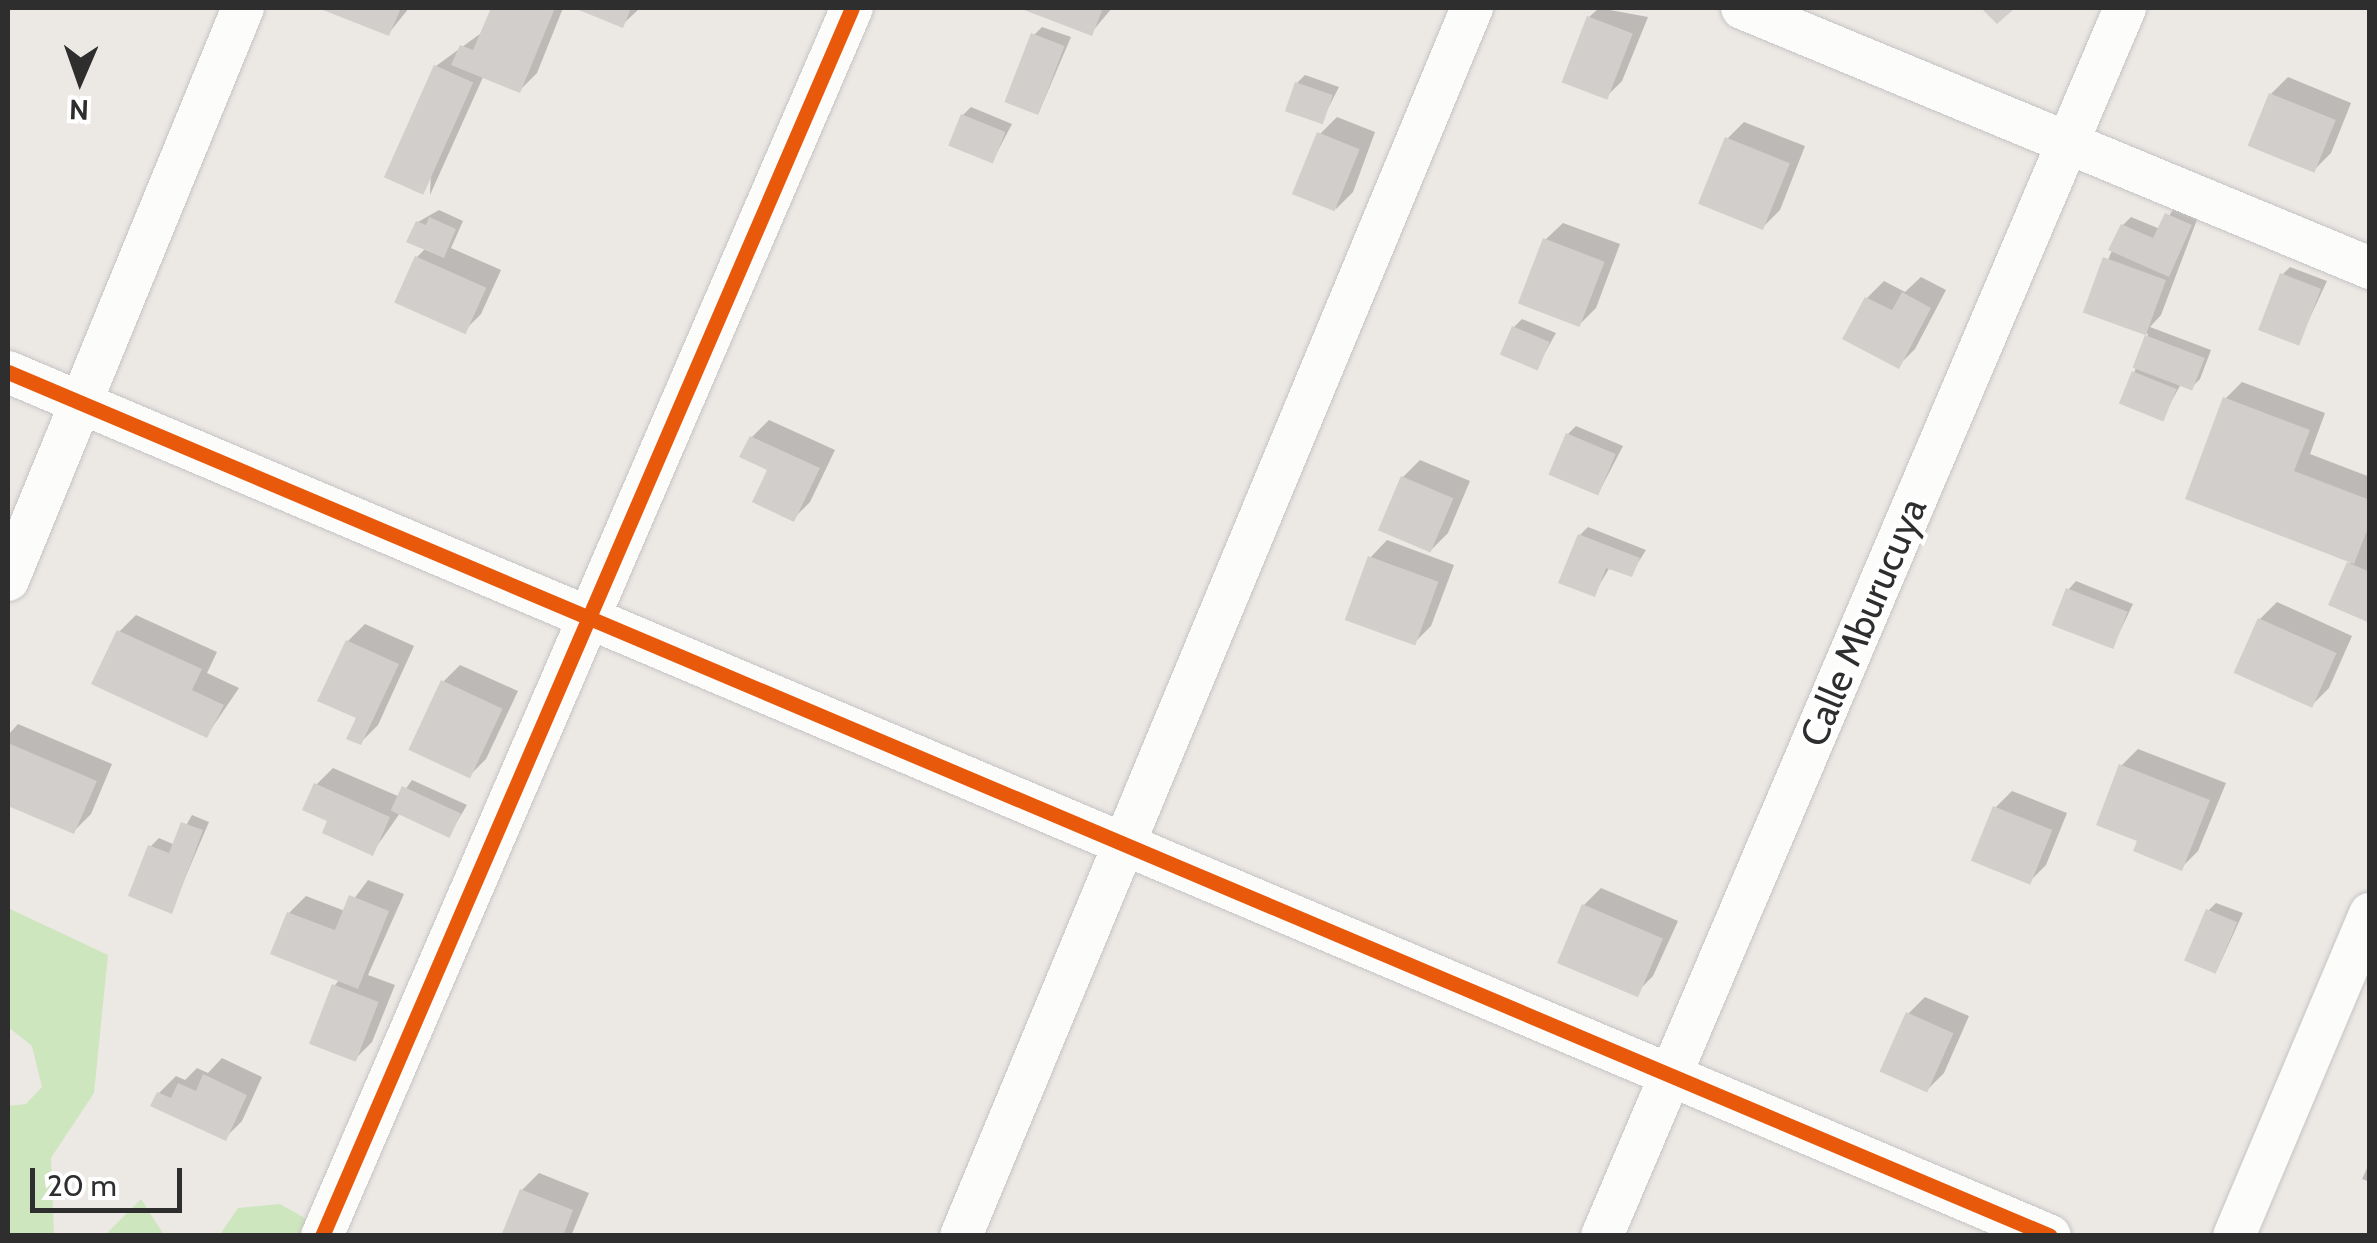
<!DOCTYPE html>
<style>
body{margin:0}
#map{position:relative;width:2377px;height:1243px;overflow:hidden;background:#ece8e4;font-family:Cabin,sans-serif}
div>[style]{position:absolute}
.green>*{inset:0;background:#cee6be}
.shadow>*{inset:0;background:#0003}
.building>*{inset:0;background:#d1cecb;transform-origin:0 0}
.roads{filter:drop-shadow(0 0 2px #c5c4c5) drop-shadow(0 0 2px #c5c4c5)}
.street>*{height:42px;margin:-21px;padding:0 21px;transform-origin:21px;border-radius:21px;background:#fcfcfb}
.cycleway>*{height:15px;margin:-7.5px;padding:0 7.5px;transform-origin:7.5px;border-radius:7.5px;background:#e8590c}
span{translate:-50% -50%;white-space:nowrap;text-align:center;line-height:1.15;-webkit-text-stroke:8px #fff;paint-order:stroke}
.street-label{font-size:38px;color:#2e2e2e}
.frame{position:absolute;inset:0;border:10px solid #2e2e2e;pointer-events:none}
.north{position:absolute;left:30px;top:30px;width:100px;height:100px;-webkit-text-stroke:8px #fff;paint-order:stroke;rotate:182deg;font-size:28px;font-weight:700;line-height:40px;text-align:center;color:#2e2e2e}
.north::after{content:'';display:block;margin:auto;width:35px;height:45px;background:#2e2e2e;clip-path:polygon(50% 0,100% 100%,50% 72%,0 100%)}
.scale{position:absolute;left:30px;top:1168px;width:152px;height:45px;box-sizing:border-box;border:5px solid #2e2e2e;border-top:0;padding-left:12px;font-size:30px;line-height:35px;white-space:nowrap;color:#2e2e2e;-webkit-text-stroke:8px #fff;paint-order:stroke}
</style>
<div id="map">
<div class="green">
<div style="clip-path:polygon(8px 908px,108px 955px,94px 1093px,51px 1158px,54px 1235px,8px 1235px,8px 1106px,26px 1104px,42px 1087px,32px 1046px,8px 1027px)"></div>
<div style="clip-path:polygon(141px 1199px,164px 1235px,105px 1235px)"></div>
<div style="clip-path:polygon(280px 1204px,335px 1235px,219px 1236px,238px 1208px)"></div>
</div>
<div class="shadow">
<div style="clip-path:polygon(324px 8px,409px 8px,389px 33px)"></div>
<div style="clip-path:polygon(493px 8px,563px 8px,537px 73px,520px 90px,484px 75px,430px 195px,436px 66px,484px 31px)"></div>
<div style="clip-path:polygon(580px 8px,640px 8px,622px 25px)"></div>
<div style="clip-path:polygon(1027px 8px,1112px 8px,1091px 33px)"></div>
<div style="clip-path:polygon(1599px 8px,1648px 17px,1622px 81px,1605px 98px,1589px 17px)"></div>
<div style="clip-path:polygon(1042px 27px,1071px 37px,1039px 112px,1034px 35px)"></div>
<div style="clip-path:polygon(1305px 75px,1339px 87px,1321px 122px,1297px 83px)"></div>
<div style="clip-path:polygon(2288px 77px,2351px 103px,2331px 153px,2314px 170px,2271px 94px)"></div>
<div style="clip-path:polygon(971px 107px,1012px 124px,993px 160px,963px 115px)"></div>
<div style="clip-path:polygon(1337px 117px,1375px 132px,1353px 192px,1336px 209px,1320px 134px)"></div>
<div style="clip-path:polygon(1744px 122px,1805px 146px,1780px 210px,1763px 227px,1727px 139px)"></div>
<div style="clip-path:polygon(2175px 207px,2198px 217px,2161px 315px,2150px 327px,2211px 350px,2200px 379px,2192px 387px,2181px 384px,2162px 418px,2134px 373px,2148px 334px,2086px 311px,2123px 225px,2131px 217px,2160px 229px)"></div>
<div style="clip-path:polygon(439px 210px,463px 221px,451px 248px,501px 270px,481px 314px,464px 331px,417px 257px,426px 248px,418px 222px)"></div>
<div style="clip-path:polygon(1563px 223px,1620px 244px,1596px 308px,1579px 325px,1545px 240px)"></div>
<div style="clip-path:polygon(2290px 267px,2327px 281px,2298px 343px,2282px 275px)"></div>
<div style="clip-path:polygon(1921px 277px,1946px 290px,1915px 349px,1898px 366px,1867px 298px,1884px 281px,1905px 292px)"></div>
<div style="clip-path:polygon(1522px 319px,1556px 333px,1537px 367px,1514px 327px)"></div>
<div style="clip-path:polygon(2242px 382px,2325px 413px,2310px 454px,2370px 477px,2370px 620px,2332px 604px,2351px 560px,2225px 399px)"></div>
<div style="clip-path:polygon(769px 420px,835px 450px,810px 502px,793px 519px,752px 437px)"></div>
<div style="clip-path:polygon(1576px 426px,1623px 446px,1599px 492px,1568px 434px)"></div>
<div style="clip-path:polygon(1420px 460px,1470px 481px,1448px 533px,1431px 550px,1403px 477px)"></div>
<div style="clip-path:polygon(1588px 527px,1646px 550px,1631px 574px,1610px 567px,1594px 594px,1580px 535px)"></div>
<div style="clip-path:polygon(1387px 540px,1454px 565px,1431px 626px,1414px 643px,1370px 558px)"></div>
<div style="clip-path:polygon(2076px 581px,2133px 604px,2113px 646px,2068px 590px)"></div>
<div style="clip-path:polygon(2277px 602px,2352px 636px,2329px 688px,2312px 705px,2260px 619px)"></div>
<div style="clip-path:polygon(136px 615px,217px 652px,207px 673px,239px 688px,207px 735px,119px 632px)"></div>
<div style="clip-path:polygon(365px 624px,414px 646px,378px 725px,361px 742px,348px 641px)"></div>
<div style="clip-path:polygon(460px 665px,518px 691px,486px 759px,469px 776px,443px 682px)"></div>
<div style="clip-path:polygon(18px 724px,112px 764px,91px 814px,74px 831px,8px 803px,8px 735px)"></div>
<div style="clip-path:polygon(2138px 749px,2226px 783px,2198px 851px,2181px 868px,2140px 840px,2121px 766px)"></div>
<div style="clip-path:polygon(333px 768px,400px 797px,412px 780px,467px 805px,449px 835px,400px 813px,372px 853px,331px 820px,316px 785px)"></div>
<div style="clip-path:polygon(2012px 791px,2067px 813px,2046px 865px,2029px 882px,1995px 808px)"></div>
<div style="clip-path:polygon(192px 815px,209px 822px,171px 911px,150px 847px,159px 838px,175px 845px)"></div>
<div style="clip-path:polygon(368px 880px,404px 894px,368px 975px,395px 985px,372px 1042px,355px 1059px,335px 985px,340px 979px,289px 913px,306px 896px,345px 911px)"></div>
<div style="clip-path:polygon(1601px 888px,1678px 921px,1653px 976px,1636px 993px,1584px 905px)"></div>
<div style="clip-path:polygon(2216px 903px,2243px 913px,2217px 970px,2208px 911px)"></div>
<div style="clip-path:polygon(1925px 997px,1969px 1016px,1944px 1073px,1927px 1090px,1908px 1014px)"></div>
<div style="clip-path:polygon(222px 1058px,262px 1077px,242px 1121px,225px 1138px,159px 1093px,176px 1076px,185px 1080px,197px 1068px,208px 1073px)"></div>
<div style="clip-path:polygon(2370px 1162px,2370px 1182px,2362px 1179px)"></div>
<div style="clip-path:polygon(539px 1173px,589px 1193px,571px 1236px,504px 1236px,522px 1190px)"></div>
</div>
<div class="building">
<div style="clip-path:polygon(318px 8px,401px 8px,389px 36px)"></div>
<div style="clip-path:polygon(491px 8px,555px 8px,520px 93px,451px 65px,460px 45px,473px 50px)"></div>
<div style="clip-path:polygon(574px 8px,631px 8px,623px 28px)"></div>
<div style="clip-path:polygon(1019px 8px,1103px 8px,1092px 36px)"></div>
<div style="clip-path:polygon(1981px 8px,2015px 8px,1997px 24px)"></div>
<div style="left:1587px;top:16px;width:49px;height:71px;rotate:21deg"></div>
<div style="left:1031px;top:33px;width:36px;height:74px;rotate:21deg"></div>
<div style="left:434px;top:65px;width:43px;height:123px;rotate:24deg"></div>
<div style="left:1295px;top:82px;width:40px;height:31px;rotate:19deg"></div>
<div style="left:2269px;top:93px;width:72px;height:57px;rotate:22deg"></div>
<div style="left:961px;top:114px;width:48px;height:34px;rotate:22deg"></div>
<div style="left:1317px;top:132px;width:46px;height:67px;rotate:22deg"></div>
<div style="left:1725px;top:137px;width:70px;height:72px;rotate:22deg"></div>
<div style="clip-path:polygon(2165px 213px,2192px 225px,2169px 277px,2108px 250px,2121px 224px,2153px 238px)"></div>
<div style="clip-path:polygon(429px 217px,456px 229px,444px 258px,406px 242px,416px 221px,426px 225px)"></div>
<div style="left:1543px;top:238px;width:66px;height:70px;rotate:21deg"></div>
<div style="left:415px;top:256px;width:78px;height:51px;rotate:24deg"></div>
<div style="left:2103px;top:257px;width:67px;height:59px;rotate:20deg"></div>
<div style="left:2280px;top:273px;width:44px;height:61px;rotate:21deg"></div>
<div style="clip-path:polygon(1902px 292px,1931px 308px,1899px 369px,1842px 339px,1865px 297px,1892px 310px)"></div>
<div style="left:1512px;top:326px;width:41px;height:31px;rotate:23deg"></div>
<div style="left:2145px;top:335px;width:64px;height:35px;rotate:21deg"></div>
<div style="left:2132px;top:371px;width:48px;height:35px;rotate:22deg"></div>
<div style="clip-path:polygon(2223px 397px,2310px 430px,2294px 471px,2370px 500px,2370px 523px,2354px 564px,2185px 499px)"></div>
<div style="left:1566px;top:433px;width:54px;height:45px;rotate:23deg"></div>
<div style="clip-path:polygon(750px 436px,820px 468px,794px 522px,752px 502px,767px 470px,739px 457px)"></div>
<div style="left:1401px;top:476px;width:57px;height:59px;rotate:23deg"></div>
<div style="clip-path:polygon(1578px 534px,1640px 558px,1632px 577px,1606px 568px,1595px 597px,1558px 583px)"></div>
<div style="left:1368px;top:556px;width:75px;height:68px;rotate:20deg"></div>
<div style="clip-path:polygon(2347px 562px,2370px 572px,2370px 623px,2328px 605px)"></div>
<div style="left:2066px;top:588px;width:66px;height:40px;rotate:21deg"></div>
<div style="left:2258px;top:618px;width:86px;height:60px;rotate:24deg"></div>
<div style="clip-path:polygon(117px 630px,202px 669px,192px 690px,224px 705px,207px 738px,91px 684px)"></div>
<div style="clip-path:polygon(346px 640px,399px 664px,361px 745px,346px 739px,356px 718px,317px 701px)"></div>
<div style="left:441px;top:680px;width:68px;height:77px;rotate:25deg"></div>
<div style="clip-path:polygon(8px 743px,97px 781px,74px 834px,8px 806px)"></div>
<div style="clip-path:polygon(2119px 764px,2210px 800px,2182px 871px,2133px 851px,2137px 841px,2096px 825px)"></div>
<div style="clip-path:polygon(314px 783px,390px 817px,373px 856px,322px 833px,327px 821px,302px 810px)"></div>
<div style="left:402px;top:786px;width:65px;height:27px;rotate:25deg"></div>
<div style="left:1993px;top:806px;width:64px;height:59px;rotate:22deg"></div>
<div style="clip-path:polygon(181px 822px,203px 830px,172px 914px,128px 896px,148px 845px,169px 853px)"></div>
<div style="clip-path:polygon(349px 895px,389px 911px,358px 989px,270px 954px,287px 912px,335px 930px)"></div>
<div style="left:1582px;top:904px;width:88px;height:64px;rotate:23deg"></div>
<div style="left:2206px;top:909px;width:34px;height:56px;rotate:23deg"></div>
<div style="left:332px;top:984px;width:50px;height:64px;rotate:21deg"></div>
<div style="left:1906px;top:1012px;width:52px;height:65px;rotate:24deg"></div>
<div style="clip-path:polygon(203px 1074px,247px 1095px,226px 1141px,150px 1106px,157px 1092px,171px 1098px,178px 1083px,196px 1091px)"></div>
<div style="clip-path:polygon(520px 1189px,573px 1210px,563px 1236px,501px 1236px)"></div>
</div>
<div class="roads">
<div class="street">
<div style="left:1742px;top:8px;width:680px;rotate:22.49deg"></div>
<div style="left:8px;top:372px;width:2217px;rotate:22.93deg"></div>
<div style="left:8px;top:580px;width:618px;rotate:-67.67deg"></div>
<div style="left:322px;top:1236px;width:1337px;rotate:-66.66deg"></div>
<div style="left:961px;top:1236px;width:1330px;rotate:-67.41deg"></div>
<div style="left:1602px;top:1236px;width:1335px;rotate:-66.93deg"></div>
<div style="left:2234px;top:1236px;width:350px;rotate:-67.1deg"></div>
</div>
</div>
<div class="cycleway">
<div style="left:8px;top:372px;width:2217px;rotate:22.93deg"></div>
<div style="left:322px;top:1236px;width:1337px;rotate:-66.66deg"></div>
</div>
<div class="street-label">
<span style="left:1863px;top:622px;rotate:-67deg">Calle Mburucuya</span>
</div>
<div class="frame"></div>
<div class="north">N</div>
<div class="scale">20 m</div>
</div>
